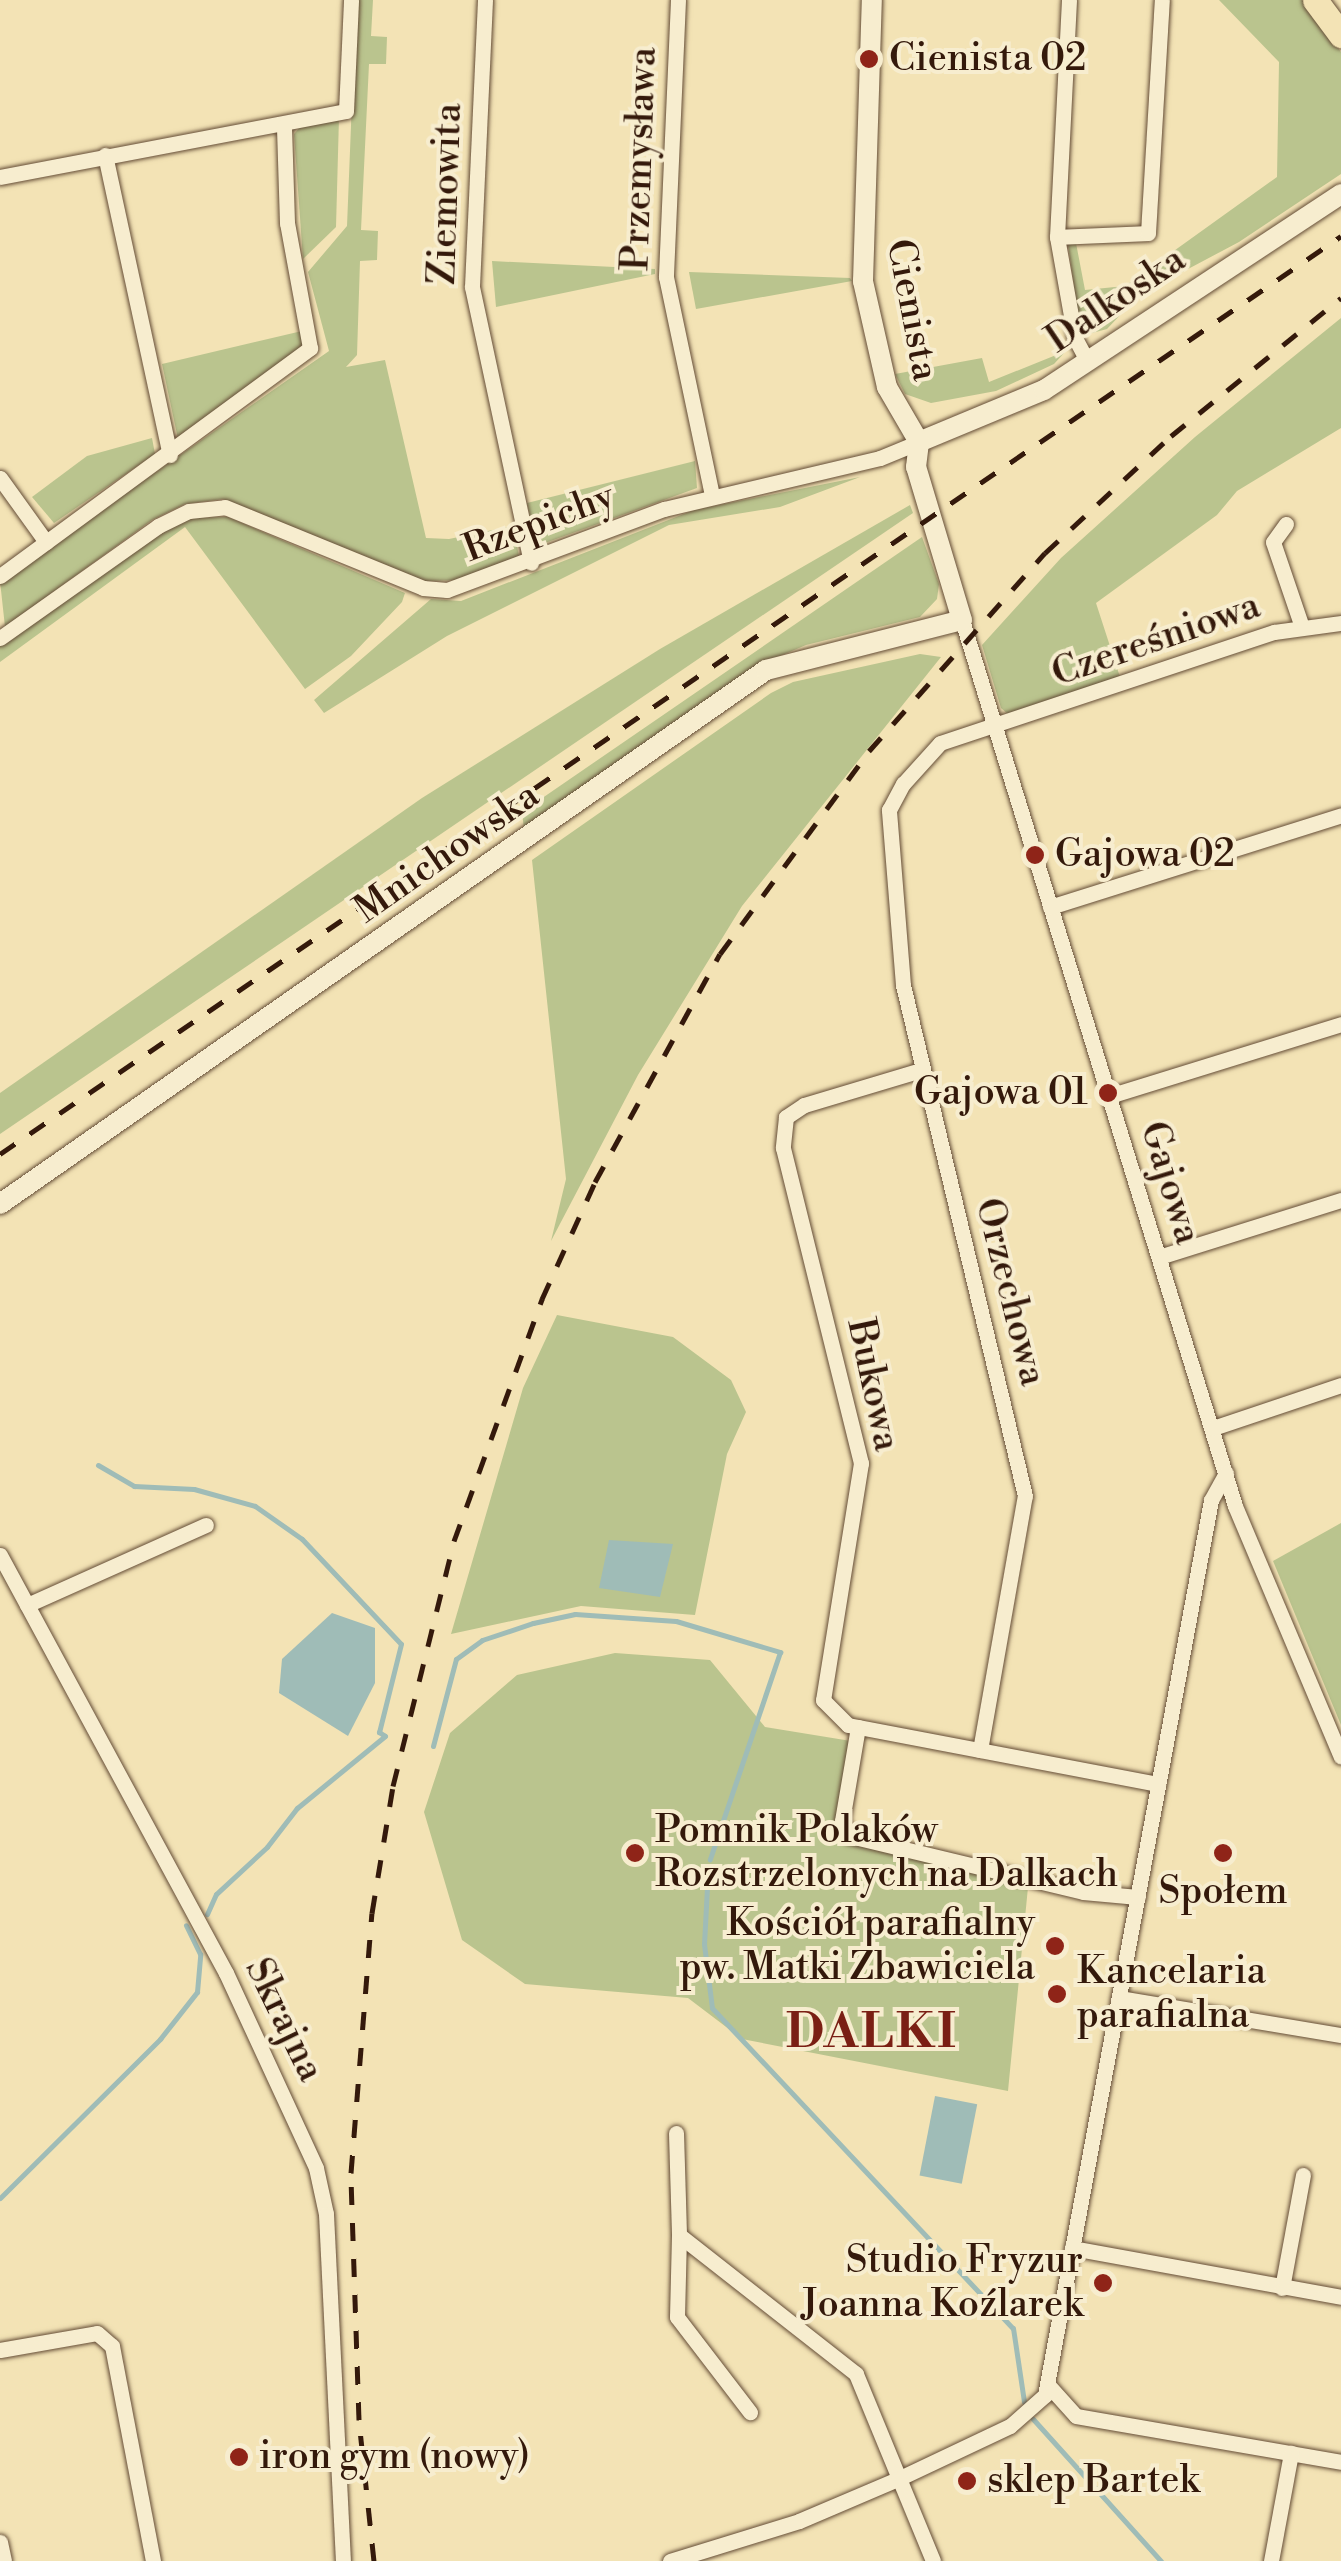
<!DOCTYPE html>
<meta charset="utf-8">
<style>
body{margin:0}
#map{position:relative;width:1341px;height:2561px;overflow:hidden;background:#f3e3b5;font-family:"Libre Bodoni",serif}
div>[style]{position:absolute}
.green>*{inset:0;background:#bac48e}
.water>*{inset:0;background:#9fbcb7;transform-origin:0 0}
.stream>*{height:5px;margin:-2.5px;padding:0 2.5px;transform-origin:2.5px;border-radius:2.5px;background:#9fbcb7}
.roads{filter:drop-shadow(0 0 2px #644c36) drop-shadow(0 0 2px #644c36)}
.minor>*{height:15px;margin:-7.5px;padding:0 7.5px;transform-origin:7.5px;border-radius:7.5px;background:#f7edcf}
.tertiary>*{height:20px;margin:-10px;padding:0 10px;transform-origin:10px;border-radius:10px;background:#f7edcf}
.primary>*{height:25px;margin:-12.5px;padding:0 12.5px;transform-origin:12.5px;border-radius:12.5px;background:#f3e3b5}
.rail>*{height:5px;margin-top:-2.5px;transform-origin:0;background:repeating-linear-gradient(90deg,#34190b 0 18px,transparent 0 36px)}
.dots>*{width:28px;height:28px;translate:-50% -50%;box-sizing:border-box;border:5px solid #f7edcf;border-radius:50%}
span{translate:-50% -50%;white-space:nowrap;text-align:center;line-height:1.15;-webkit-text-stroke:8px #f7edcf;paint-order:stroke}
.poi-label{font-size:38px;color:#34190b}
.left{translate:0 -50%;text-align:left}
.right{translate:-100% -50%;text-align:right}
.street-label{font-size:38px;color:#34190b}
.district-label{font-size:48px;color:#7a1f14;font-weight:700;letter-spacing:2.5px}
</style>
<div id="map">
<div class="green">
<div style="clip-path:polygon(356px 0,373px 0,371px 36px,387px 37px,386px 64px,369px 64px,361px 230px,378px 231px,377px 260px,360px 261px,357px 355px,346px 367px,385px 360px,426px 538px,449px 539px,513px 526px,519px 556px,464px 580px,425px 581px,223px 499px,185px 504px,152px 520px,5px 627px,0 581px,329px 351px,308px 272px,347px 226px)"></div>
<div style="clip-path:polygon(1219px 0,1303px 0,1341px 52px,1341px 174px,1239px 242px,1139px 295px,1107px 329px,1081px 336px,1068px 244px,1076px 243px,1085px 290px,1125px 286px,1277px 177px,1279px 62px)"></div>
<div style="clip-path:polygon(339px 117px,336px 227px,303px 259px,294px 134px,301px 126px)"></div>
<div style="clip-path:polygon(492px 261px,655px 269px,655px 274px,496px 307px)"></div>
<div style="clip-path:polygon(689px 272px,850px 278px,852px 281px,696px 309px)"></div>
<div style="clip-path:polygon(1341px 318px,1341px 428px,1237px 491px,1217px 515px,1096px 603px,1120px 677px,1009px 715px,1001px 708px,982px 645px,1061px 558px,1195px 437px)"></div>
<div style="clip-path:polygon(302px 331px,306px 348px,178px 439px,162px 364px)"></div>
<div style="clip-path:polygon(1066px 351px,1054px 364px,996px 391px,931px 403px,905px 394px,895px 374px,982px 358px,989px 382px)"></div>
<div style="clip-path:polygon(152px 438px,155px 454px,54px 523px,32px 497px,87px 456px)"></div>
<div style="clip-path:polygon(695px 461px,697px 488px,545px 543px,534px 536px,527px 503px)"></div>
<div style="clip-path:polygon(860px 477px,780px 507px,669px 525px,447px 636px,324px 713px,314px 700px,431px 599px,461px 601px,694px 510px)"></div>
<div style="clip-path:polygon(910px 505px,913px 513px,0 1134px,0 1093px,422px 798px,660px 649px)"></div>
<div style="clip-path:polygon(228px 517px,405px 593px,402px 602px,351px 656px,305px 689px,185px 527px,0 662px,0 646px,157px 534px,188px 518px)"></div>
<div style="clip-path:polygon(922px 537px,939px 584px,937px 599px,920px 617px,806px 645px,757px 666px,524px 829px,522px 812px)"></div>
<div style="clip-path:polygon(920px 654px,941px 657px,742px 906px,638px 1075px,551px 1241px,566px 1179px,532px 860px,771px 693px,793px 682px)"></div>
<div style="clip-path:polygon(557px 1315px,673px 1337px,731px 1380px,746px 1412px,727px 1454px,695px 1615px,581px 1606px,451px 1634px,523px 1388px)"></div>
<div style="clip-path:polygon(1341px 1523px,1341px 1725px,1273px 1561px)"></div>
<div style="clip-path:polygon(615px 1653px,710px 1660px,765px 1727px,857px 1742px,844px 1828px,1029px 1877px,1008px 2091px,742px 2039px,688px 1998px,525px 1984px,462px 1940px,424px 1812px,450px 1733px,517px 1675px)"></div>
</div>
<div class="water">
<div style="clip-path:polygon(609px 1540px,673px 1544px,660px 1597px,599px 1588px)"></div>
<div style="clip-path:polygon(332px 1613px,375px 1628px,375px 1683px,348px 1736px,279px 1693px,282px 1659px)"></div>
<div style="left:935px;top:2096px;width:43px;height:81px;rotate:11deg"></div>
</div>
<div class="stream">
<div style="left:98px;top:1465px;width:42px;rotate:30.3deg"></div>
<div style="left:134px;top:1486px;width:60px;rotate:2.9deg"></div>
<div style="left:194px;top:1489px;width:63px;rotate:15.6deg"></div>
<div style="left:255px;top:1506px;width:57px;rotate:35.1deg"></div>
<div style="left:302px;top:1539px;width:144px;rotate:46.7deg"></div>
<div style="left:401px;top:1644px;width:91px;rotate:104deg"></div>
<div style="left:379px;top:1732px;width:7px;rotate:34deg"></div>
<div style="left:385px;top:1736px;width:114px;rotate:140.7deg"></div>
<div style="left:297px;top:1808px;width:49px;rotate:127.6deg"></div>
<div style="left:267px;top:1847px;width:69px;rotate:137.3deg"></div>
<div style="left:216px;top:1894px;width:22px;rotate:114deg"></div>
<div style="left:433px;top:1746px;width:90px;rotate:-75.2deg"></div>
<div style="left:456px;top:1659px;width:32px;rotate:-36deg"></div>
<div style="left:482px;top:1640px;width:54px;rotate:-18.4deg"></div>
<div style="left:533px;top:1623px;width:43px;rotate:-12.1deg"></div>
<div style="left:575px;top:1614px;width:101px;rotate:4deg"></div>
<div style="left:676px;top:1621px;width:109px;rotate:16.6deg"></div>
<div style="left:780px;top:1652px;width:219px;rotate:108.7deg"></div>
<div style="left:708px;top:1868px;width:76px;rotate:93deg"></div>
<div style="left:704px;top:1944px;width:64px;rotate:82.9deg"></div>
<div style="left:712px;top:2008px;width:439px;rotate:46.8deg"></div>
<div style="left:1013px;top:2328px;width:75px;rotate:81.5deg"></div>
<div style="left:0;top:2198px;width:226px;rotate:-44.8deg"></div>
<div style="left:160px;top:2039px;width:60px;rotate:-51.8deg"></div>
<div style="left:197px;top:1992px;width:38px;rotate:-85deg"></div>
<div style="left:200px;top:1954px;width:32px;rotate:-116deg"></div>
<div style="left:1033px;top:2419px;width:191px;rotate:48deg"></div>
</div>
<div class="roads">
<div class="minor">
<div style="left:485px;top:0;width:287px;rotate:92.6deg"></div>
<div style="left:472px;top:287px;width:282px;rotate:77.9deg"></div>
<div style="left:678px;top:0;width:277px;rotate:92.5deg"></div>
<div style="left:666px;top:277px;width:224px;rotate:78.1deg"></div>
<div style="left:1069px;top:0;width:237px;rotate:92.9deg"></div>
<div style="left:1057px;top:237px;width:103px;rotate:79.9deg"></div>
<div style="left:1075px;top:338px;width:27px;rotate:62deg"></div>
<div style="left:105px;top:155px;width:307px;rotate:77.8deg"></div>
<div style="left:0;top:177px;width:352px;rotate:-10.8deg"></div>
<div style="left:346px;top:111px;width:111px;rotate:-87.4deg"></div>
<div style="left:1057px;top:237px;width:91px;rotate:-2.5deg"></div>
<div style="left:1148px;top:233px;width:233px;rotate:-86.6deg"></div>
<div style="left:0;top:478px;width:79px;rotate:54.3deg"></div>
<div style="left:1286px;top:524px;width:22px;rotate:126deg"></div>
<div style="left:1273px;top:542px;width:90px;rotate:71.2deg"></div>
<div style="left:0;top:576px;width:385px;rotate:-36.3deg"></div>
<div style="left:310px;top:348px;width:127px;rotate:-100.4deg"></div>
<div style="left:287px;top:223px;width:97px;rotate:-91.8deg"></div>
<div style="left:962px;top:620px;width:927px;rotate:72.87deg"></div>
<div style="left:1235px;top:1506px;width:272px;rotate:67.1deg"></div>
<div style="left:0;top:638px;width:194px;rotate:-35.3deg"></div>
<div style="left:158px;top:526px;width:34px;rotate:-26deg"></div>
<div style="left:189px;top:511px;width:36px;rotate:-6deg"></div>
<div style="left:225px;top:507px;width:214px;rotate:22.2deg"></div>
<div style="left:423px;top:588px;width:24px;rotate:5deg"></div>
<div style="left:447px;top:590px;width:232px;rotate:-20.5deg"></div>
<div style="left:664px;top:509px;width:222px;rotate:-13.3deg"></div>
<div style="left:880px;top:458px;width:42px;rotate:-22.3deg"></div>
<div style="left:1050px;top:907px;width:305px;rotate:-17.5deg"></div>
<div style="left:921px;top:1070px;width:122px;rotate:163.3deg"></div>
<div style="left:804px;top:1105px;width:22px;rotate:146deg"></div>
<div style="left:786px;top:1117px;width:31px;rotate:96deg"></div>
<div style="left:783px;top:1148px;width:325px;rotate:76.1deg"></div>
<div style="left:861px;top:1463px;width:240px;rotate:99.1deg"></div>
<div style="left:823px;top:1700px;width:35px;rotate:45deg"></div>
<div style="left:848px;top:1725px;width:316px;rotate:10.8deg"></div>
<div style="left:1109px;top:1096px;width:243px;rotate:-17.2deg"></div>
<div style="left:1159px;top:1257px;width:191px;rotate:-17.4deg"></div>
<div style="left:1213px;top:1428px;width:135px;rotate:-18.6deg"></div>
<div style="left:0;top:1555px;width:475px;rotate:61.6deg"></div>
<div style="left:226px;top:1973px;width:215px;rotate:65.2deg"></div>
<div style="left:316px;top:2168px;width:47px;rotate:77.7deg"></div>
<div style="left:326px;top:2214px;width:347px;rotate:87.2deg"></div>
<div style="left:27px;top:1605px;width:196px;rotate:-24.1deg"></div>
<div style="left:858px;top:1727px;width:95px;rotate:99.7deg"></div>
<div style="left:842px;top:1821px;width:17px;rotate:62deg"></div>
<div style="left:850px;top:1836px;width:240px;rotate:13.5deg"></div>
<div style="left:1083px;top:1892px;width:55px;rotate:5.2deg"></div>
<div style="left:980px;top:1750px;width:258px;rotate:-80deg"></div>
<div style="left:1025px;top:1496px;width:525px;rotate:-103.43deg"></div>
<div style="left:903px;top:985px;width:176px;rotate:-94.6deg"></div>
<div style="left:889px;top:810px;width:30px;rotate:-62deg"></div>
<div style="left:903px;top:784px;width:55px;rotate:-47.9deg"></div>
<div style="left:940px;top:743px;width:352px;rotate:-18.4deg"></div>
<div style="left:1274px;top:632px;width:68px;rotate:-7.7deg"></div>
<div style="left:1119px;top:1998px;width:225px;rotate:9.5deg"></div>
<div style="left:676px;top:2133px;width:102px;rotate:88.3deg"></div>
<div style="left:679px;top:2235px;width:225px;rotate:38.1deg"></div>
<div style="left:856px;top:2374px;width:202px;rotate:67.6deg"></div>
<div style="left:679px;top:2235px;width:82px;rotate:91.4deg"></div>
<div style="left:677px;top:2317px;width:120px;rotate:52.5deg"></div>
<div style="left:1072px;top:2248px;width:273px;rotate:10.3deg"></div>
<div style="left:1282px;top:2288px;width:115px;rotate:-79.5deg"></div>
<div style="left:0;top:2350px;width:98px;rotate:-9.9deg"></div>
<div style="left:97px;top:2333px;width:20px;rotate:41deg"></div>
<div style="left:112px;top:2346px;width:219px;rotate:79.2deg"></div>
<div style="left:1049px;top:2386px;width:40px;rotate:48deg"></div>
<div style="left:1076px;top:2416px;width:269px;rotate:9.8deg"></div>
<div style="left:0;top:2542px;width:19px;rotate:78deg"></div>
<div style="left:670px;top:2561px;width:135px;rotate:-17.2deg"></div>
<div style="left:799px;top:2521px;width:112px;rotate:-23.1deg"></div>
<div style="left:902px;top:2477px;width:119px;rotate:-25.3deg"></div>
<div style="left:1010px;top:2426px;width:47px;rotate:-41.5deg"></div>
<div style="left:1045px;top:2395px;width:910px;rotate:-79.49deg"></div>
<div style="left:1211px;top:1500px;width:31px;rotate:-61deg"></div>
<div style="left:1271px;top:2561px;width:110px;rotate:-79.5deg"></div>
</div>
<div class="tertiary">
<div style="left:919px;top:442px;width:135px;rotate:-22.6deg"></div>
<div style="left:1044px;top:390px;width:356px;rotate:-33.4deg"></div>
<div style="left:0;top:1204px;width:934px;rotate:-34.88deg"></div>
<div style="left:766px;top:670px;width:202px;rotate:-14.3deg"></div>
<div style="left:962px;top:620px;width:160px;rotate:-106.7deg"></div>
<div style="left:916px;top:467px;width:25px;rotate:-83deg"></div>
<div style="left:919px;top:442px;width:64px;rotate:-120.2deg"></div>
<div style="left:887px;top:387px;width:109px;rotate:-102.8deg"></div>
<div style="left:863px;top:281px;width:281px;rotate:-88.2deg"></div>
</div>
<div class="primary">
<div style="left:1315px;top:0;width:44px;rotate:53.4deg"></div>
</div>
</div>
<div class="rail">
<div style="left:0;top:1154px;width:1625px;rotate:-34.39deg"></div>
<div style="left:374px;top:2561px;width:142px;rotate:-96.1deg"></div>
<div style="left:359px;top:2420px;width:247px;rotate:-91.9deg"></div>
<div style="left:351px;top:2173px;width:261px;rotate:-85.4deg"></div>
<div style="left:372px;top:1913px;width:129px;rotate:-80.6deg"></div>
<div style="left:393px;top:1786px;width:252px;rotate:-76deg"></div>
<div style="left:454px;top:1541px;width:258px;rotate:-70deg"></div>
<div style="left:542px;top:1299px;width:128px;rotate:-65.6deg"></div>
<div style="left:595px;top:1182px;width:260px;rotate:-61.3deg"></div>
<div style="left:720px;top:954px;width:252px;rotate:-53.7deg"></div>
<div style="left:869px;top:751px;width:265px;rotate:-48.4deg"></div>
<div style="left:1045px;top:553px;width:172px;rotate:-42.9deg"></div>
<div style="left:1171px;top:436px;width:219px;rotate:-39.1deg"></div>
</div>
<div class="dots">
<div style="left:869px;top:59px;background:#8f2418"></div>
<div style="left:1035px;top:855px;background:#8f2418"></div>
<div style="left:1108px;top:1093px;background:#8f2418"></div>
<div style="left:635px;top:1853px;background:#8f2418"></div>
<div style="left:1223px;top:1853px;background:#8f2418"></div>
<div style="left:1055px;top:1946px;background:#8f2418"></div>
<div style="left:1057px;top:1994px;background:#8f2418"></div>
<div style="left:1103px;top:2283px;background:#8f2418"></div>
<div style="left:239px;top:2457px;background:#8f2418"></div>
<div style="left:967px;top:2481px;background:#8f2418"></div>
</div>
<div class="poi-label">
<span class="left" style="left:889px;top:59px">Cienista 02</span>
<span class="left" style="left:1055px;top:855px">Gajowa 02</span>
<span class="right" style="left:1088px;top:1093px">Gajowa 01</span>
<span class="left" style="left:655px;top:1853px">Pomnik Polaków<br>Rozstrzelonych na Dalkach</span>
<span style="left:1223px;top:1892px">Społem</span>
<span class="right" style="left:1035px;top:1946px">Kościół parafialny<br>pw. Matki Zbawiciela</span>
<span class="left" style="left:1077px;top:1994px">Kancelaria<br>parafialna</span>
<span class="right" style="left:1083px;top:2283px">Studio Fryzur<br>Joanna Koźlarek</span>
<span class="left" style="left:259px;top:2457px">iron gym (nowy)</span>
<span class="left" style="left:987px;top:2481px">sklep Bartek</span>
</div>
<div class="street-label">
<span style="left:640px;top:159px;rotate:-88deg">Przemysława</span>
<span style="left:446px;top:194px;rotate:-88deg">Ziemowita</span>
<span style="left:1116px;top:300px;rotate:-34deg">Dalkoska</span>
<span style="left:912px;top:310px;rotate:79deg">Cienista</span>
<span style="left:539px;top:523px;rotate:-21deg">Rzepichy</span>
<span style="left:1156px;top:640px;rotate:-19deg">Czereśniowa</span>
<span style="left:447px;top:853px;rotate:-35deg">Mnichowska</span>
<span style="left:1170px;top:1183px;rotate:73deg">Gajowa</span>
<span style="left:1010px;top:1292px;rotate:76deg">Orzechowa</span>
<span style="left:873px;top:1385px;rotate:78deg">Bukowa</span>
<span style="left:284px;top:2020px;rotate:64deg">Skrajna</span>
</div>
<div class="district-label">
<span style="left:872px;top:2034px">DALKI</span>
</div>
</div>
